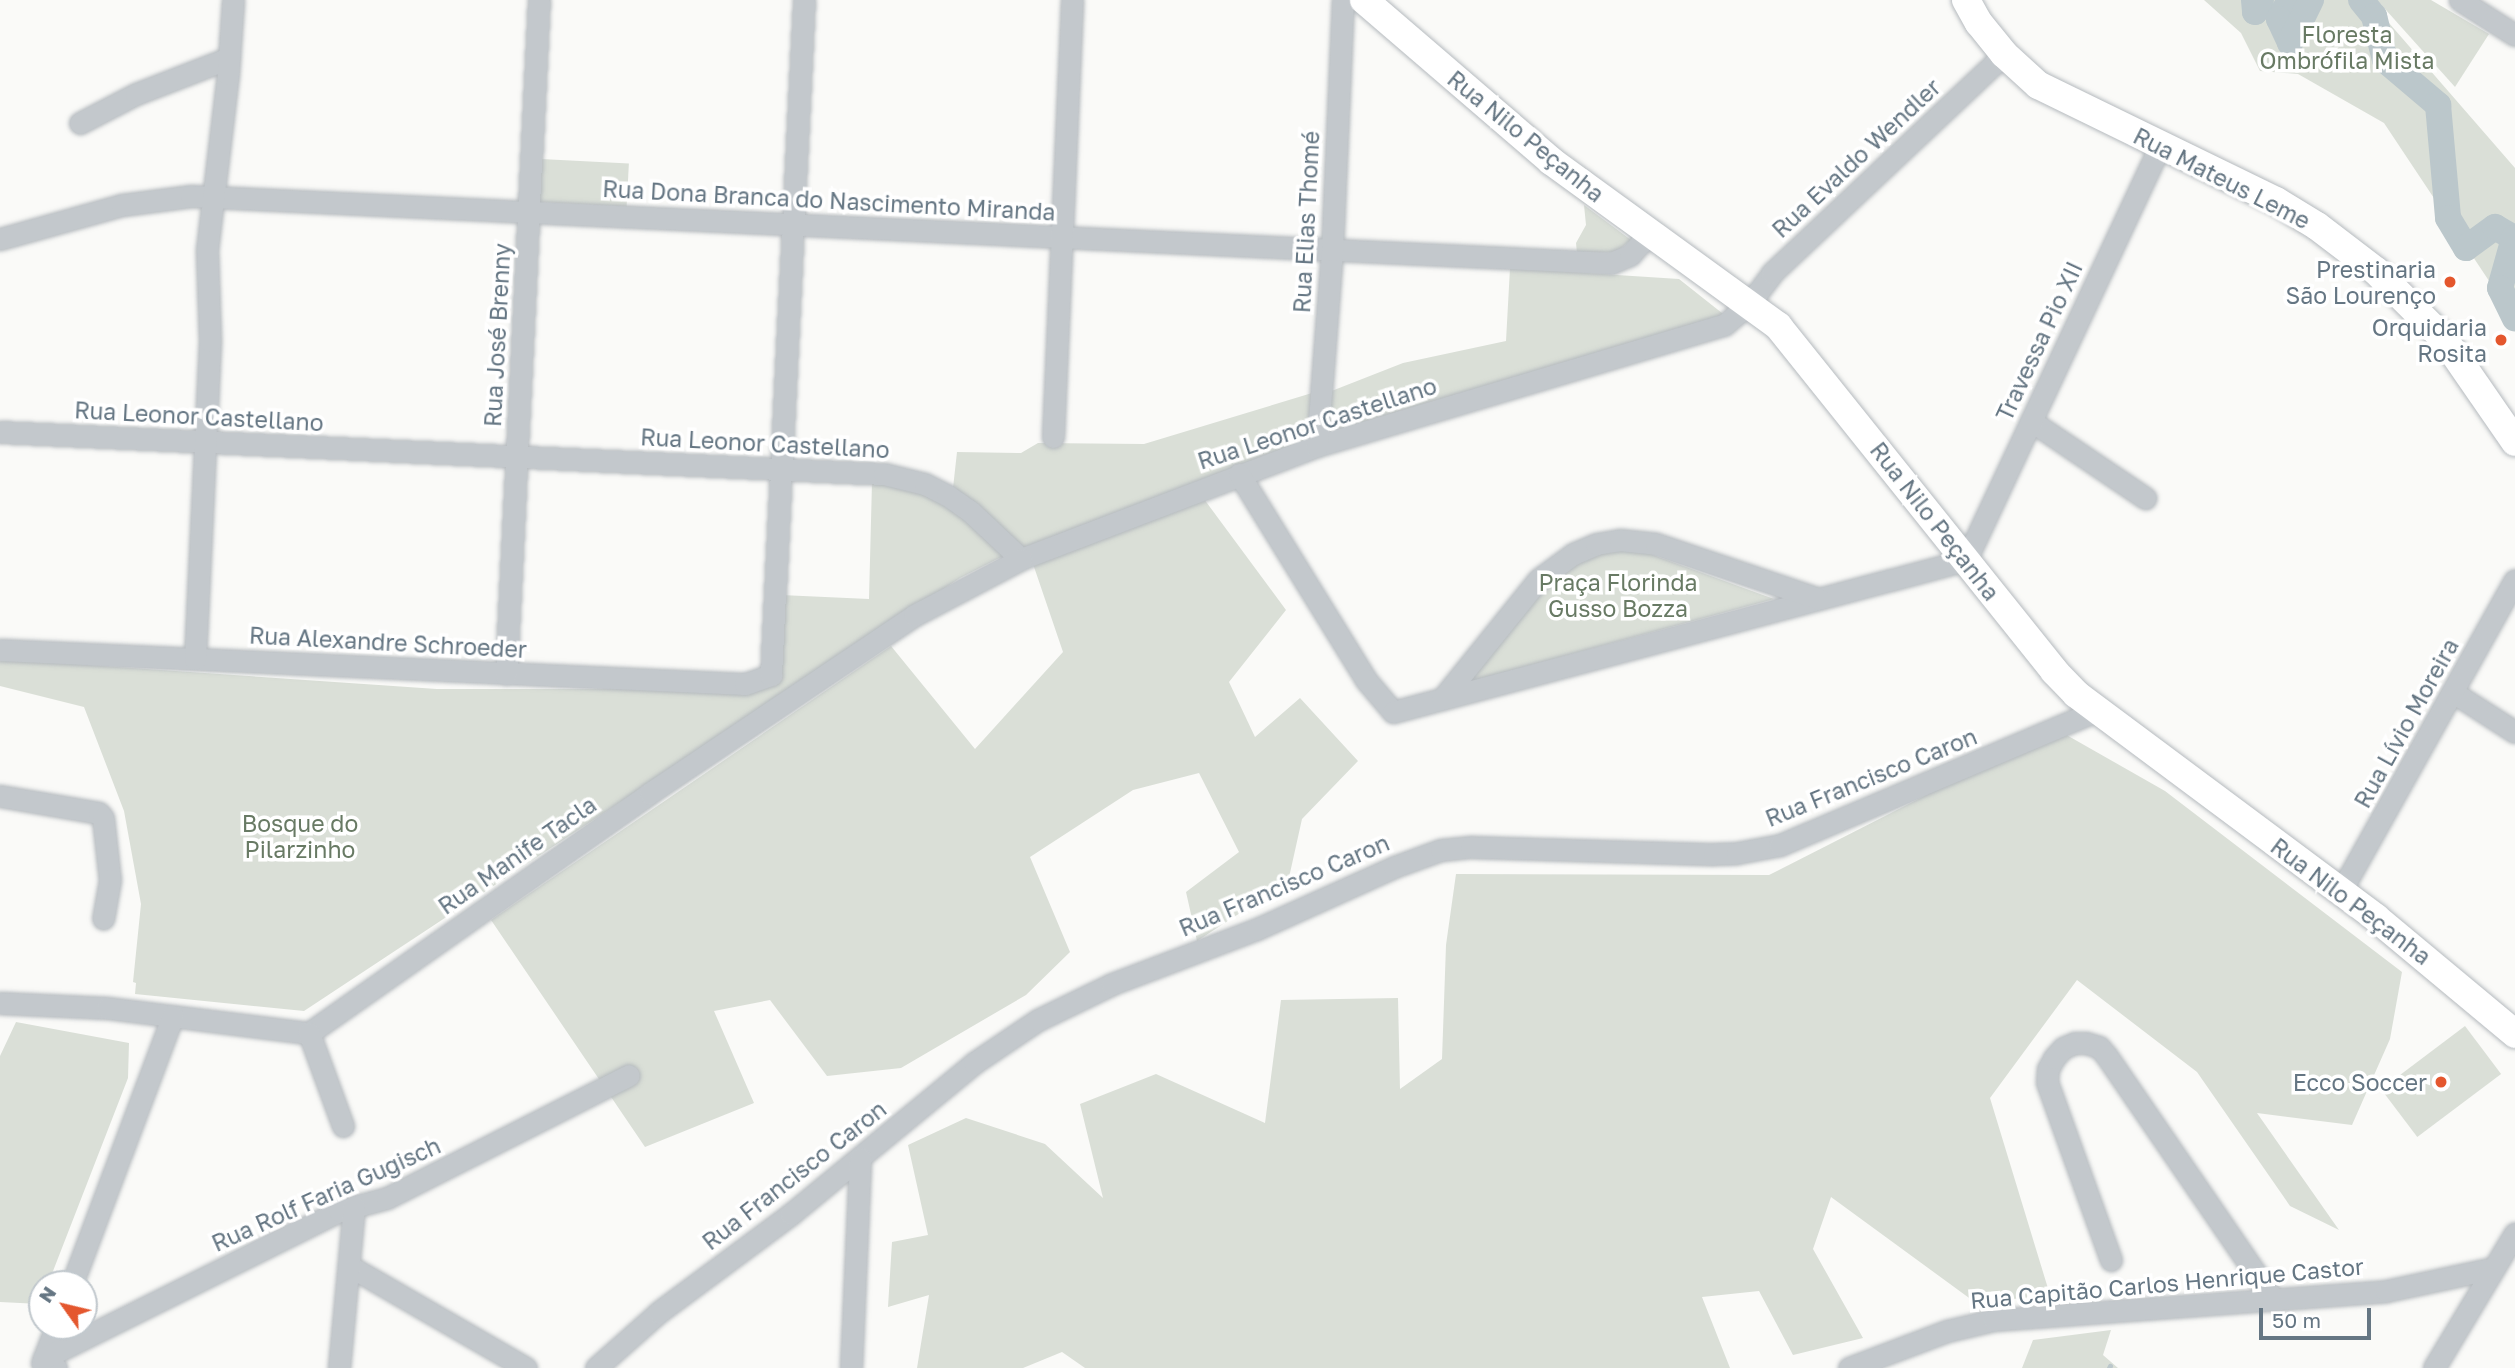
<!DOCTYPE html>
<meta charset="utf-8">
<style>
body{margin:0}
#map{position:relative;width:2515px;height:1368px;overflow:hidden;background:#fafaf8;font-family:"Golos Text",sans-serif}
div>[style]{position:absolute}
.green>*{inset:0;background:#dadfd7;transform-origin:0 0}
.stream>*{height:4.5px;margin:-2.25px;padding:0 2.25px;transform-origin:2.25px;border-radius:2.25px;background:#bbc7cb}
.river>*{height:26px;margin:-13px;padding:0 13px;transform-origin:13px;border-radius:13px;background:#bbc7cb}
.roads{filter:drop-shadow(0 0 2px #b5babe) drop-shadow(0 0 2px #b5babe)}
.minor>*{height:21px;margin:-10.5px;padding:0 10.5px;transform-origin:10.5px;border-radius:10.5px;background:#c3c8cc}
.major>*{height:28px;margin:-14px;padding:0 14px;transform-origin:14px;border-radius:14px;background:#fff}
.dots>*{width:19px;height:19px;translate:-50% -50%;box-sizing:border-box;border:4px solid #fff;border-radius:50%}
span{translate:-50% -50%;white-space:nowrap;text-align:center;line-height:1.15;-webkit-text-stroke:7px #fff;paint-order:stroke}
.park-label{font-size:23px;color:#687a64}
.street-label{font-size:23px;color:#657683}
.poi-label{font-size:23px;color:#657683}
.right{translate:-100% -50%;text-align:right}
.north{position:absolute;left:28px;top:1270px;width:70px;height:70px;box-sizing:border-box;background:#fff;border:2px solid #c1c8cd;border-radius:50%;rotate:304deg;font-size:19px;font-weight:700;line-height:28px;text-align:center;color:#657683}
.north::after{content:'';display:block;margin:auto;width:24px;height:32px;background:#e4572e;clip-path:polygon(50% 0,100% 100%,50% 72%,0 100%)}
.scale{position:absolute;left:2259px;top:1308px;width:112px;height:32px;box-sizing:border-box;border:4px solid #657683;border-top:0;padding-left:9px;font-size:21px;line-height:24px;white-space:nowrap;color:#657683;-webkit-text-stroke:5px #fff;paint-order:stroke}
</style>
<div id="map">
<div class="green">
<div style="clip-path:polygon(2204px 0,2369px 0,2515px 168px,2515px 320px,2384px 123px,2298px 74px,2260px 71px,2241px 33px)"></div>
<div style="clip-path:polygon(2377px 0,2431px 0,2489px 34px,2455px 87px)"></div>
<div style="left:541px;top:159px;width:88px;height:43px;rotate:3deg"></div>
<div style="clip-path:polygon(1584px 205px,1631px 240px,1616px 252px,1577px 253px,1576px 243px,1586px 225px)"></div>
<div style="clip-path:polygon(1510px 268px,1679px 279px,1727px 317px,1326px 436px,1329px 392px,1403px 363px,1506px 341px)"></div>
<div style="clip-path:polygon(1312px 393px,1310px 440px,1025px 550px,953px 488px,957px 452px,1021px 453px,1038px 443px,1144px 444px)"></div>
<div style="clip-path:polygon(872px 482px,904px 486px,953px 509px,1005px 555px,960px 578px,304px 1011px,135px 994px,136px 983px,133px 982px,141px 904px,124px 811px,84px 707px,0 686px,0 659px,437px 689px,743px 689px,775px 681px,781px 595px,869px 599px)"></div>
<div style="clip-path:polygon(1204px 499px,1286px 610px,1229px 682px,1255px 737px,1300px 698px,1358px 761px,1302px 819px,1288px 882px,1197px 941px,1186px 892px,1239px 852px,1199px 773px,1133px 790px,1030px 857px,1070px 952px,1026px 995px,901px 1068px,827px 1076px,770px 1000px,714px 1011px,754px 1103px,645px 1147px,491px 920px,891px 646px,975px 749px,1063px 652px,1032px 561px)"></div>
<div style="clip-path:polygon(1627px 549px,1642px 551px,1774px 599px,1469px 682px,1537px 597px,1568px 567px,1611px 550px)"></div>
<div style="clip-path:polygon(2056px 729px,2165px 791px,2402px 972px,2390px 1039px,2352px 1125px,2257px 1113px,2339px 1230px,2290px 1206px,2197px 1072px,2077px 980px,1990px 1098px,2050px 1295px,1976px 1303px,1831px 1197px,1813px 1249px,1863px 1338px,1793px 1355px,1759px 1291px,1702px 1297px,1730px 1368px,1085px 1368px,1062px 1352px,1023px 1368px,917px 1368px,929px 1295px,888px 1307px,892px 1242px,928px 1235px,908px 1145px,966px 1118px,1045px 1144px,1103px 1198px,1080px 1104px,1156px 1074px,1265px 1123px,1281px 1000px,1398px 998px,1400px 1089px,1442px 1059px,1446px 945px,1456px 874px,1769px 875px)"></div>
<div style="clip-path:polygon(16px 1022px,129px 1043px,128px 1078px,48px 1284px,42px 1284px,40px 1304px,0 1302px,0 1056px)"></div>
<div style="left:2465px;top:1026px;width:60px;height:105px;rotate:53deg"></div>
<div style="clip-path:polygon(2111px 1330px,2103px 1355px,2118px 1368px,2022px 1368px,2033px 1340px)"></div>
</div>
<div class="stream">
<div style="left:2109px;top:1368px;width:2px;rotate:-63deg"></div>
</div>
<div class="river">
<div style="left:2254px;top:0;width:12px;rotate:85deg"></div>
<div style="left:2255px;top:12px;width:13px;rotate:-63deg"></div>
<div style="left:2290px;top:0;width:22px;rotate:120deg"></div>
<div style="left:2279px;top:19px;width:26px;rotate:65deg"></div>
<div style="left:2290px;top:43px;width:48px;rotate:-64deg"></div>
<div style="left:2361px;top:0;width:21px;rotate:51deg"></div>
<div style="left:2374px;top:16px;width:45px;rotate:76deg"></div>
<div style="left:2385px;top:60px;width:70px;rotate:40.3deg"></div>
<div style="left:2438px;top:105px;width:113px;rotate:84.9deg"></div>
<div style="left:2448px;top:218px;width:35px;rotate:59deg"></div>
<div style="left:2466px;top:248px;width:36px;rotate:-36deg"></div>
<div style="left:2495px;top:227px;width:22px;rotate:30deg"></div>
<div style="left:2514px;top:238px;width:52px;rotate:105.6deg"></div>
<div style="left:2500px;top:288px;width:34px;rotate:64deg"></div>
</div>
<div class="roads">
<div class="minor">
<div style="left:2460px;top:0;width:65px;rotate:32.5deg"></div>
<div style="left:80px;top:123px;width:63px;rotate:-27.4deg"></div>
<div style="left:136px;top:94px;width:100px;rotate:-21.2deg"></div>
<div style="left:0;top:239px;width:127px;rotate:-15.6deg"></div>
<div style="left:122px;top:205px;width:70px;rotate:-7.4deg"></div>
<div style="left:191px;top:196px;width:1422px;rotate:2.7deg"></div>
<div style="left:1611px;top:263px;width:21px;rotate:-23deg"></div>
<div style="left:1630px;top:255px;width:28px;rotate:-48deg"></div>
<div style="left:2031px;top:421px;width:138px;rotate:34deg"></div>
<div style="left:0;top:432px;width:885px;rotate:2.72deg"></div>
<div style="left:884px;top:474px;width:42px;rotate:13.7deg"></div>
<div style="left:925px;top:484px;width:25px;rotate:27deg"></div>
<div style="left:947px;top:495px;width:28px;rotate:35deg"></div>
<div style="left:970px;top:511px;width:70px;rotate:43.3deg"></div>
<div style="left:1021px;top:559px;width:317px;rotate:-20.9deg"></div>
<div style="left:1317px;top:446px;width:425px;rotate:-16.6deg"></div>
<div style="left:1724px;top:325px;width:33px;rotate:-40deg"></div>
<div style="left:1749px;top:304px;width:39px;rotate:-53deg"></div>
<div style="left:1772px;top:273px;width:319px;rotate:-43.3deg"></div>
<div style="left:1053px;top:437px;width:437px;rotate:-87.5deg"></div>
<div style="left:1317px;top:446px;width:197px;rotate:-85.6deg"></div>
<div style="left:1332px;top:250px;width:250px;rotate:-87.5deg"></div>
<div style="left:1239px;top:474px;width:242px;rotate:58.3deg"></div>
<div style="left:1366px;top:680px;width:42px;rotate:49.8deg"></div>
<div style="left:1393px;top:712px;width:593px;rotate:-14.86deg"></div>
<div style="left:1966px;top:560px;width:458px;rotate:-64.9deg"></div>
<div style="left:0;top:650px;width:746px;rotate:2.61deg"></div>
<div style="left:745px;top:684px;width:28px;rotate:-19deg"></div>
<div style="left:771px;top:675px;width:676px;rotate:-87.2deg"></div>
<div style="left:195px;top:659px;width:318px;rotate:-87.3deg"></div>
<div style="left:210px;top:341px;width:91px;rotate:-91.9deg"></div>
<div style="left:207px;top:250px;width:177px;rotate:-83.2deg"></div>
<div style="left:228px;top:74px;width:74px;rotate:-86.1deg"></div>
<div style="left:506px;top:674px;width:675px;rotate:-87.2deg"></div>
<div style="left:2454px;top:693px;width:72px;rotate:32.6deg"></div>
<div style="left:1442px;top:699px;width:154px;rotate:-51.1deg"></div>
<div style="left:1539px;top:579px;width:42px;rotate:-36.3deg"></div>
<div style="left:1573px;top:554px;width:25px;rotate:-23deg"></div>
<div style="left:1596px;top:544px;width:24px;rotate:-9deg"></div>
<div style="left:1620px;top:540px;width:36px;rotate:6deg"></div>
<div style="left:1656px;top:544px;width:172px;rotate:18.6deg"></div>
<div style="left:0;top:796px;width:100px;rotate:9.7deg"></div>
<div style="left:99px;top:813px;width:6px;rotate:51deg"></div>
<div style="left:103px;top:818px;width:62px;rotate:83.6deg"></div>
<div style="left:110px;top:880px;width:39px;rotate:100deg"></div>
<div style="left:2341px;top:891px;width:356px;rotate:-60.8deg"></div>
<div style="left:0;top:1003px;width:107px;rotate:2.7deg"></div>
<div style="left:107px;top:1008px;width:204px;rotate:7.1deg"></div>
<div style="left:309px;top:1033px;width:417px;rotate:-35.1deg"></div>
<div style="left:650px;top:793px;width:319px;rotate:-33.9deg"></div>
<div style="left:915px;top:615px;width:120px;rotate:-27.8deg"></div>
<div style="left:309px;top:1033px;width:99px;rotate:69.9deg"></div>
<div style="left:2111px;top:1260px;width:189px;rotate:-109.8deg"></div>
<div style="left:2047px;top:1082px;width:13px;rotate:-86deg"></div>
<div style="left:2048px;top:1069px;width:13px;rotate:-61deg"></div>
<div style="left:2054px;top:1058px;width:13px;rotate:-48deg"></div>
<div style="left:2063px;top:1048px;width:13px;rotate:-23deg"></div>
<div style="left:2075px;top:1043px;width:11px"></div>
<div style="left:2086px;top:1043px;width:14px;rotate:17deg"></div>
<div style="left:2099px;top:1047px;width:11px;rotate:49deg"></div>
<div style="left:2106px;top:1055px;width:296px;rotate:55.6deg"></div>
<div style="left:351px;top:1267px;width:202px;rotate:30deg"></div>
<div style="left:72px;top:1284px;width:286px;rotate:-69.4deg"></div>
<div style="left:42px;top:1363px;width:40px;rotate:-69deg"></div>
<div style="left:56px;top:1368px;width:16px;rotate:-140deg"></div>
<div style="left:44px;top:1358px;width:330px;rotate:-26.5deg"></div>
<div style="left:339px;top:1211px;width:50px;rotate:-15.2deg"></div>
<div style="left:387px;top:1198px;width:271px;rotate:-26.9deg"></div>
<div style="left:339px;top:1368px;width:162px;rotate:-84.7deg"></div>
<div style="left:596px;top:1368px;width:84px;rotate:-41.6deg"></div>
<div style="left:659px;top:1312px;width:164px;rotate:-36.6deg"></div>
<div style="left:791px;top:1214px;width:237px;rotate:-39.5deg"></div>
<div style="left:974px;top:1063px;width:77px;rotate:-33.9deg"></div>
<div style="left:1038px;top:1020px;width:82px;rotate:-25.9deg"></div>
<div style="left:1112px;top:984px;width:155px;rotate:-20.8deg"></div>
<div style="left:1257px;top:929px;width:150px;rotate:-24.3deg"></div>
<div style="left:1394px;top:867px;width:50px;rotate:-19.9deg"></div>
<div style="left:1441px;top:850px;width:30px;rotate:-6deg"></div>
<div style="left:1471px;top:847px;width:243px;rotate:1.7deg"></div>
<div style="left:1714px;top:854px;width:23px;rotate:-2deg"></div>
<div style="left:1737px;top:853px;width:44px;rotate:-10.5deg"></div>
<div style="left:1780px;top:845px;width:342px;rotate:-23deg"></div>
<div style="left:851px;top:1368px;width:210px;rotate:-87.5deg"></div>
<div style="left:1849px;top:1368px;width:105px;rotate:-20.7deg"></div>
<div style="left:1947px;top:1331px;width:48px;rotate:-13.2deg"></div>
<div style="left:1994px;top:1320px;width:393px;rotate:-4.2deg"></div>
<div style="left:2386px;top:1291px;width:110px;rotate:-12deg"></div>
<div style="left:2434px;top:1368px;width:157px;rotate:-59deg"></div>
</div>
<div class="major">
<div style="left:1364px;top:0;width:247px;rotate:40.7deg"></div>
<div style="left:1551px;top:161px;width:281px;rotate:36deg"></div>
<div style="left:1778px;top:326px;width:442px;rotate:51.3deg"></div>
<div style="left:2054px;top:671px;width:32px;rotate:46deg"></div>
<div style="left:2076px;top:694px;width:374px;rotate:36.7deg"></div>
<div style="left:2376px;top:918px;width:181px;rotate:39.8deg"></div>
<div style="left:1966px;top:0;width:26px;rotate:61deg"></div>
<div style="left:1979px;top:23px;width:40px;rotate:51deg"></div>
<div style="left:2004px;top:54px;width:46px;rotate:42.4deg"></div>
<div style="left:2038px;top:85px;width:265px;rotate:26deg"></div>
<div style="left:2276px;top:201px;width:48px;rotate:31.4deg"></div>
<div style="left:2317px;top:226px;width:74px;rotate:37.3deg"></div>
<div style="left:2376px;top:271px;width:96px;rotate:45deg"></div>
<div style="left:2444px;top:339px;width:125px;rotate:55.4deg"></div>
</div>
</div>
<div class="dots">
<div style="left:2450px;top:282px;background:#e4572e"></div>
<div style="left:2501px;top:340px;background:#e4572e"></div>
<div style="left:2441px;top:1082px;background:#e4572e"></div>
</div>
<div class="park-label">
<span style="left:2347px;top:47px">Floresta<br>Ombrófila Mista</span>
<span style="left:1618px;top:595px">Praça Florinda<br>Gusso Bozza</span>
<span style="left:300px;top:836px">Bosque do<br>Pilarzinho</span>
</div>
<div class="street-label">
<span style="left:1526px;top:136px;rotate:39deg">Rua Nilo Peçanha</span>
<span style="left:1856px;top:158px;rotate:-43deg">Rua Evaldo Wendler</span>
<span style="left:2222px;top:178px;rotate:27deg">Rua Mateus Leme</span>
<span style="left:829px;top:200px;rotate:3deg">Rua Dona Branca do Nascimento Miranda</span>
<span style="left:1306px;top:222px;rotate:-87deg">Rua Elias Thomé</span>
<span style="left:497px;top:335px;rotate:-87deg">Rua José Brenny</span>
<span style="left:2039px;top:341px;rotate:-65deg">Travessa Pio XII</span>
<span style="left:199px;top:416px;rotate:3deg">Rua Leonor Castellano</span>
<span style="left:1317px;top:423px;rotate:-18deg">Rua Leonor Castellano</span>
<span style="left:765px;top:443px;rotate:3deg">Rua Leonor Castellano</span>
<span style="left:1935px;top:521px;rotate:52deg">Rua Nilo Peçanha</span>
<span style="left:388px;top:642px;rotate:3deg">Rua Alexandre Schroeder</span>
<span style="left:2406px;top:723px;rotate:-61deg">Rua Lívio Moreira</span>
<span style="left:1871px;top:777px;rotate:-22deg">Rua Francisco Caron</span>
<span style="left:517px;top:855px;rotate:-35deg">Rua Manife Tacla</span>
<span style="left:1284px;top:885px;rotate:-23deg">Rua Francisco Caron</span>
<span style="left:2351px;top:901px;rotate:37deg">Rua Nilo Peçanha</span>
<span style="left:794px;top:1175px;rotate:-38deg">Rua Francisco Caron</span>
<span style="left:326px;top:1194px;rotate:-24deg">Rua Rolf Faria Gugisch</span>
<span style="left:2167px;top:1283px;rotate:-5deg">Rua Capitão Carlos Henrique Castor</span>
</div>
<div class="poi-label">
<span class="right" style="left:2436px;top:282px">Prestinaria<br>São Lourenço</span>
<span class="right" style="left:2487px;top:340px">Orquidaria<br>Rosita</span>
<span class="right" style="left:2427px;top:1082px">Ecco Soccer</span>
</div>
<div class="north">N</div>
<div class="scale">50 m</div>
</div>
